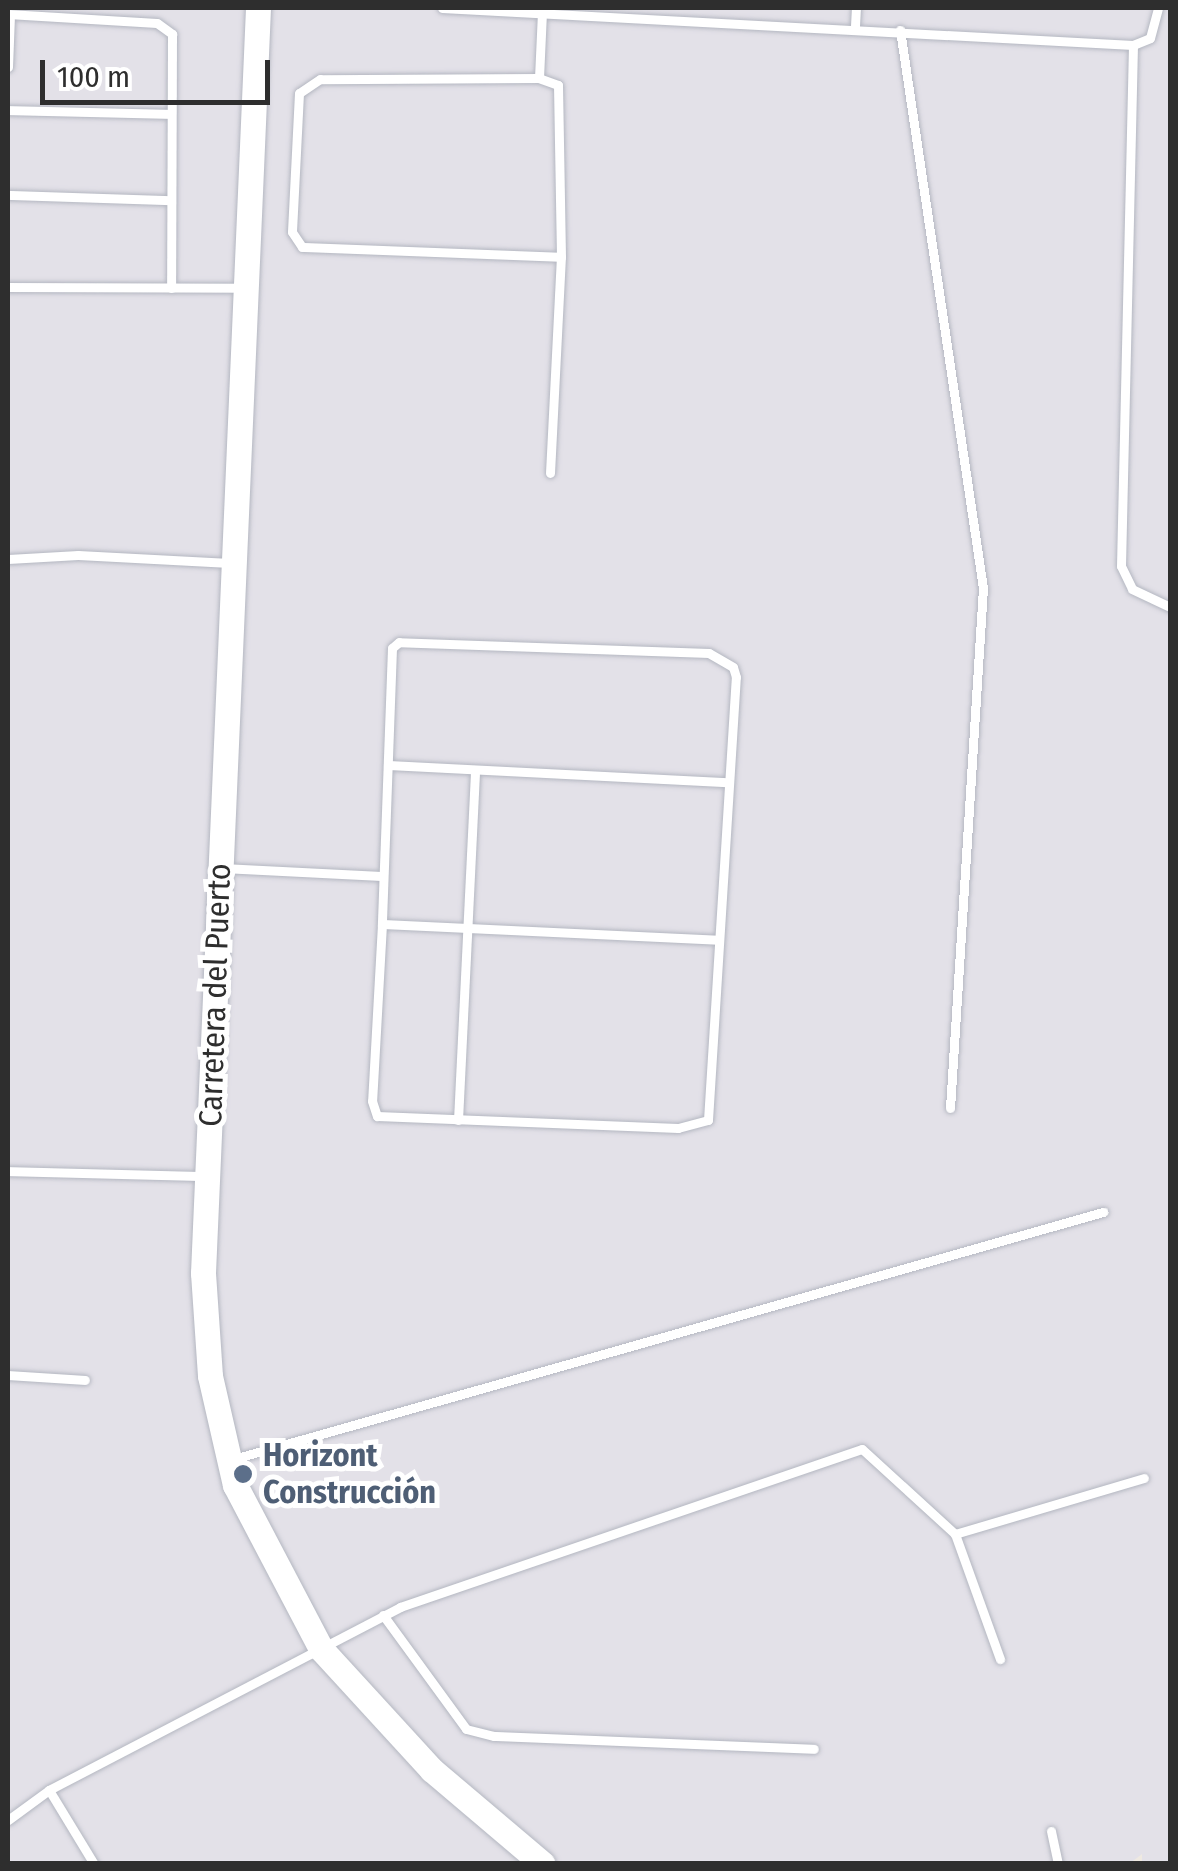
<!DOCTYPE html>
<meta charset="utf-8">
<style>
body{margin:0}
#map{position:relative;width:1178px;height:1871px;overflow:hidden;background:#efe9e1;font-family:"Fira Sans Condensed",sans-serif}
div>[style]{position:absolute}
.industrial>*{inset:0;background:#e3e1e8}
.roads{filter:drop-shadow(0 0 2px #b4b7c1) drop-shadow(0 0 2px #b4b7c1)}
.service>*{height:9px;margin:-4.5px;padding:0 4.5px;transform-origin:4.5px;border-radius:4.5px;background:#fff}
.secondary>*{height:25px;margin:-12.5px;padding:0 12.5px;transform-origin:12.5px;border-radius:12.5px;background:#fff}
.dots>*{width:28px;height:28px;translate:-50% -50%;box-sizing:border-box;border:5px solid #fff;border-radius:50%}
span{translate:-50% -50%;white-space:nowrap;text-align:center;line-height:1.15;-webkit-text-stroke:10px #fff;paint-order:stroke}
.street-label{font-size:32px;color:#2e2e2e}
.service-label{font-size:32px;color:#4e5e75;font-weight:700}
.left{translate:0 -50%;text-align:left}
.frame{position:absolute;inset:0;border:10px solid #2e2e2e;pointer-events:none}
.scale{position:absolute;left:40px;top:60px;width:230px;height:45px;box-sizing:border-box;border:5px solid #2e2e2e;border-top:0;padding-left:12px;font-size:30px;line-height:35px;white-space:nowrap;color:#2e2e2e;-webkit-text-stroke:8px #fff;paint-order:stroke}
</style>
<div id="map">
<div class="industrial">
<div style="clip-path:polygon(8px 8px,1170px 8px,1170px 1863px,1142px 1863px,1142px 1854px,1129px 1864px,8px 1864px)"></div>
</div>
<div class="roads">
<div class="service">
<div style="left:442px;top:8px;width:692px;rotate:3.07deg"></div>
<div style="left:1133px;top:45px;width:18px;rotate:-22deg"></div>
<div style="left:1150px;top:38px;width:31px;rotate:-75deg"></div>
<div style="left:8px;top:14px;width:149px;rotate:3.5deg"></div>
<div style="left:157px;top:23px;width:19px;rotate:36deg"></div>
<div style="left:172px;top:34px;width:254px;rotate:90.2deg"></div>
<div style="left:855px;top:26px;width:18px;rotate:-87deg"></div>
<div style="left:900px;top:30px;width:564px;rotate:81.54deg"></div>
<div style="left:983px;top:588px;width:521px;rotate:93.63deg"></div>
<div style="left:1133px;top:45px;width:521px;rotate:91.32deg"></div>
<div style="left:1121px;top:566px;width:25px;rotate:64deg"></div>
<div style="left:1132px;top:589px;width:42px;rotate:25.3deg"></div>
<div style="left:8px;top:67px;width:52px;rotate:-87.8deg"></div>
<div style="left:539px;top:78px;width:66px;rotate:-87.4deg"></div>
<div style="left:8px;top:110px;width:162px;rotate:1.4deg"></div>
<div style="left:8px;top:195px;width:159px;rotate:1.8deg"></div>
<div style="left:8px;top:287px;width:234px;rotate:0.2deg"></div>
<div style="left:550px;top:473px;width:216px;rotate:-87.1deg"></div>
<div style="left:561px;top:257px;width:172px;rotate:-91deg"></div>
<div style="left:558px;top:85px;width:20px;rotate:-160deg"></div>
<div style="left:539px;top:78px;width:219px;rotate:179.7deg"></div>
<div style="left:320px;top:79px;width:25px;rotate:146deg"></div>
<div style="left:299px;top:93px;width:139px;rotate:92.9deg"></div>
<div style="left:292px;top:232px;width:18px;rotate:56deg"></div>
<div style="left:302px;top:247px;width:259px;rotate:2.2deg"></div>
<div style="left:8px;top:559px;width:70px;rotate:-3.3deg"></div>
<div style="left:78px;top:555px;width:152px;rotate:3deg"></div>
<div style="left:388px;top:765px;width:340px;rotate:2.9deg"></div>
<div style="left:222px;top:868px;width:160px;rotate:2.9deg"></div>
<div style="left:382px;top:924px;width:177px;rotate:93.2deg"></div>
<div style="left:372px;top:1101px;width:16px;rotate:72deg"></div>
<div style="left:377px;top:1116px;width:301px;rotate:2.3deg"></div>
<div style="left:678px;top:1128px;width:31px;rotate:-15deg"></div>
<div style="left:708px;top:1120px;width:444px;rotate:-86.4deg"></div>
<div style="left:736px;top:677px;width:10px;rotate:-107deg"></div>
<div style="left:733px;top:667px;width:28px;rotate:-150deg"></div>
<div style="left:709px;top:653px;width:310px;rotate:-178deg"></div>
<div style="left:399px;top:642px;width:9px;rotate:139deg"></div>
<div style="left:392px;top:648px;width:276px;rotate:92.1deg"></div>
<div style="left:382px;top:924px;width:337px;rotate:2.7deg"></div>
<div style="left:458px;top:1120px;width:348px;rotate:-87.2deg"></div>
<div style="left:8px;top:1171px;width:197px;rotate:1.5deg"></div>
<div style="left:8px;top:1375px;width:77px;rotate:3.7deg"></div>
<div style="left:230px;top:1460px;width:908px;rotate:-15.86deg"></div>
<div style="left:955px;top:1534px;width:197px;rotate:-16.5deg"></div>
<div style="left:383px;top:1615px;width:141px;rotate:53.9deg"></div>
<div style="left:466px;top:1729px;width:29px;rotate:14deg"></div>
<div style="left:494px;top:1736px;width:320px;rotate:2.3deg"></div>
<div style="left:49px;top:1790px;width:87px;rotate:58.7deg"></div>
<div style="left:8px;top:1820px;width:51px;rotate:-36.2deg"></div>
<div style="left:49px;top:1790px;width:396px;rotate:-27.5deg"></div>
<div style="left:400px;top:1607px;width:488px;rotate:-18.9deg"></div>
<div style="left:862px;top:1449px;width:126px;rotate:42.4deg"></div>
<div style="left:955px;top:1534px;width:133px;rotate:70.2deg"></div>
<div style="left:1051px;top:1831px;width:34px;rotate:78deg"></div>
</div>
<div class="secondary">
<div style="left:258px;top:8px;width:1266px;rotate:92.49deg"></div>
<div style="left:203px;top:1273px;width:103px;rotate:86.1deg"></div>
<div style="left:210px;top:1376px;width:112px;rotate:77.1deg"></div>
<div style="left:235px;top:1485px;width:185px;rotate:62.3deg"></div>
<div style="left:321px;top:1649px;width:164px;rotate:47.5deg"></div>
<div style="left:432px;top:1770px;width:145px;rotate:40.3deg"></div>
</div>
</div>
<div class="dots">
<div style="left:243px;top:1474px;background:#5c6f8a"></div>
</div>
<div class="street-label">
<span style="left:215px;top:995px;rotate:-88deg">Carretera del Puerto</span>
</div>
<div class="service-label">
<span class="left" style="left:263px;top:1474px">Horizont<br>Construcción</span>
</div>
<div class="frame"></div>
<div class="scale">100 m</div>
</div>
